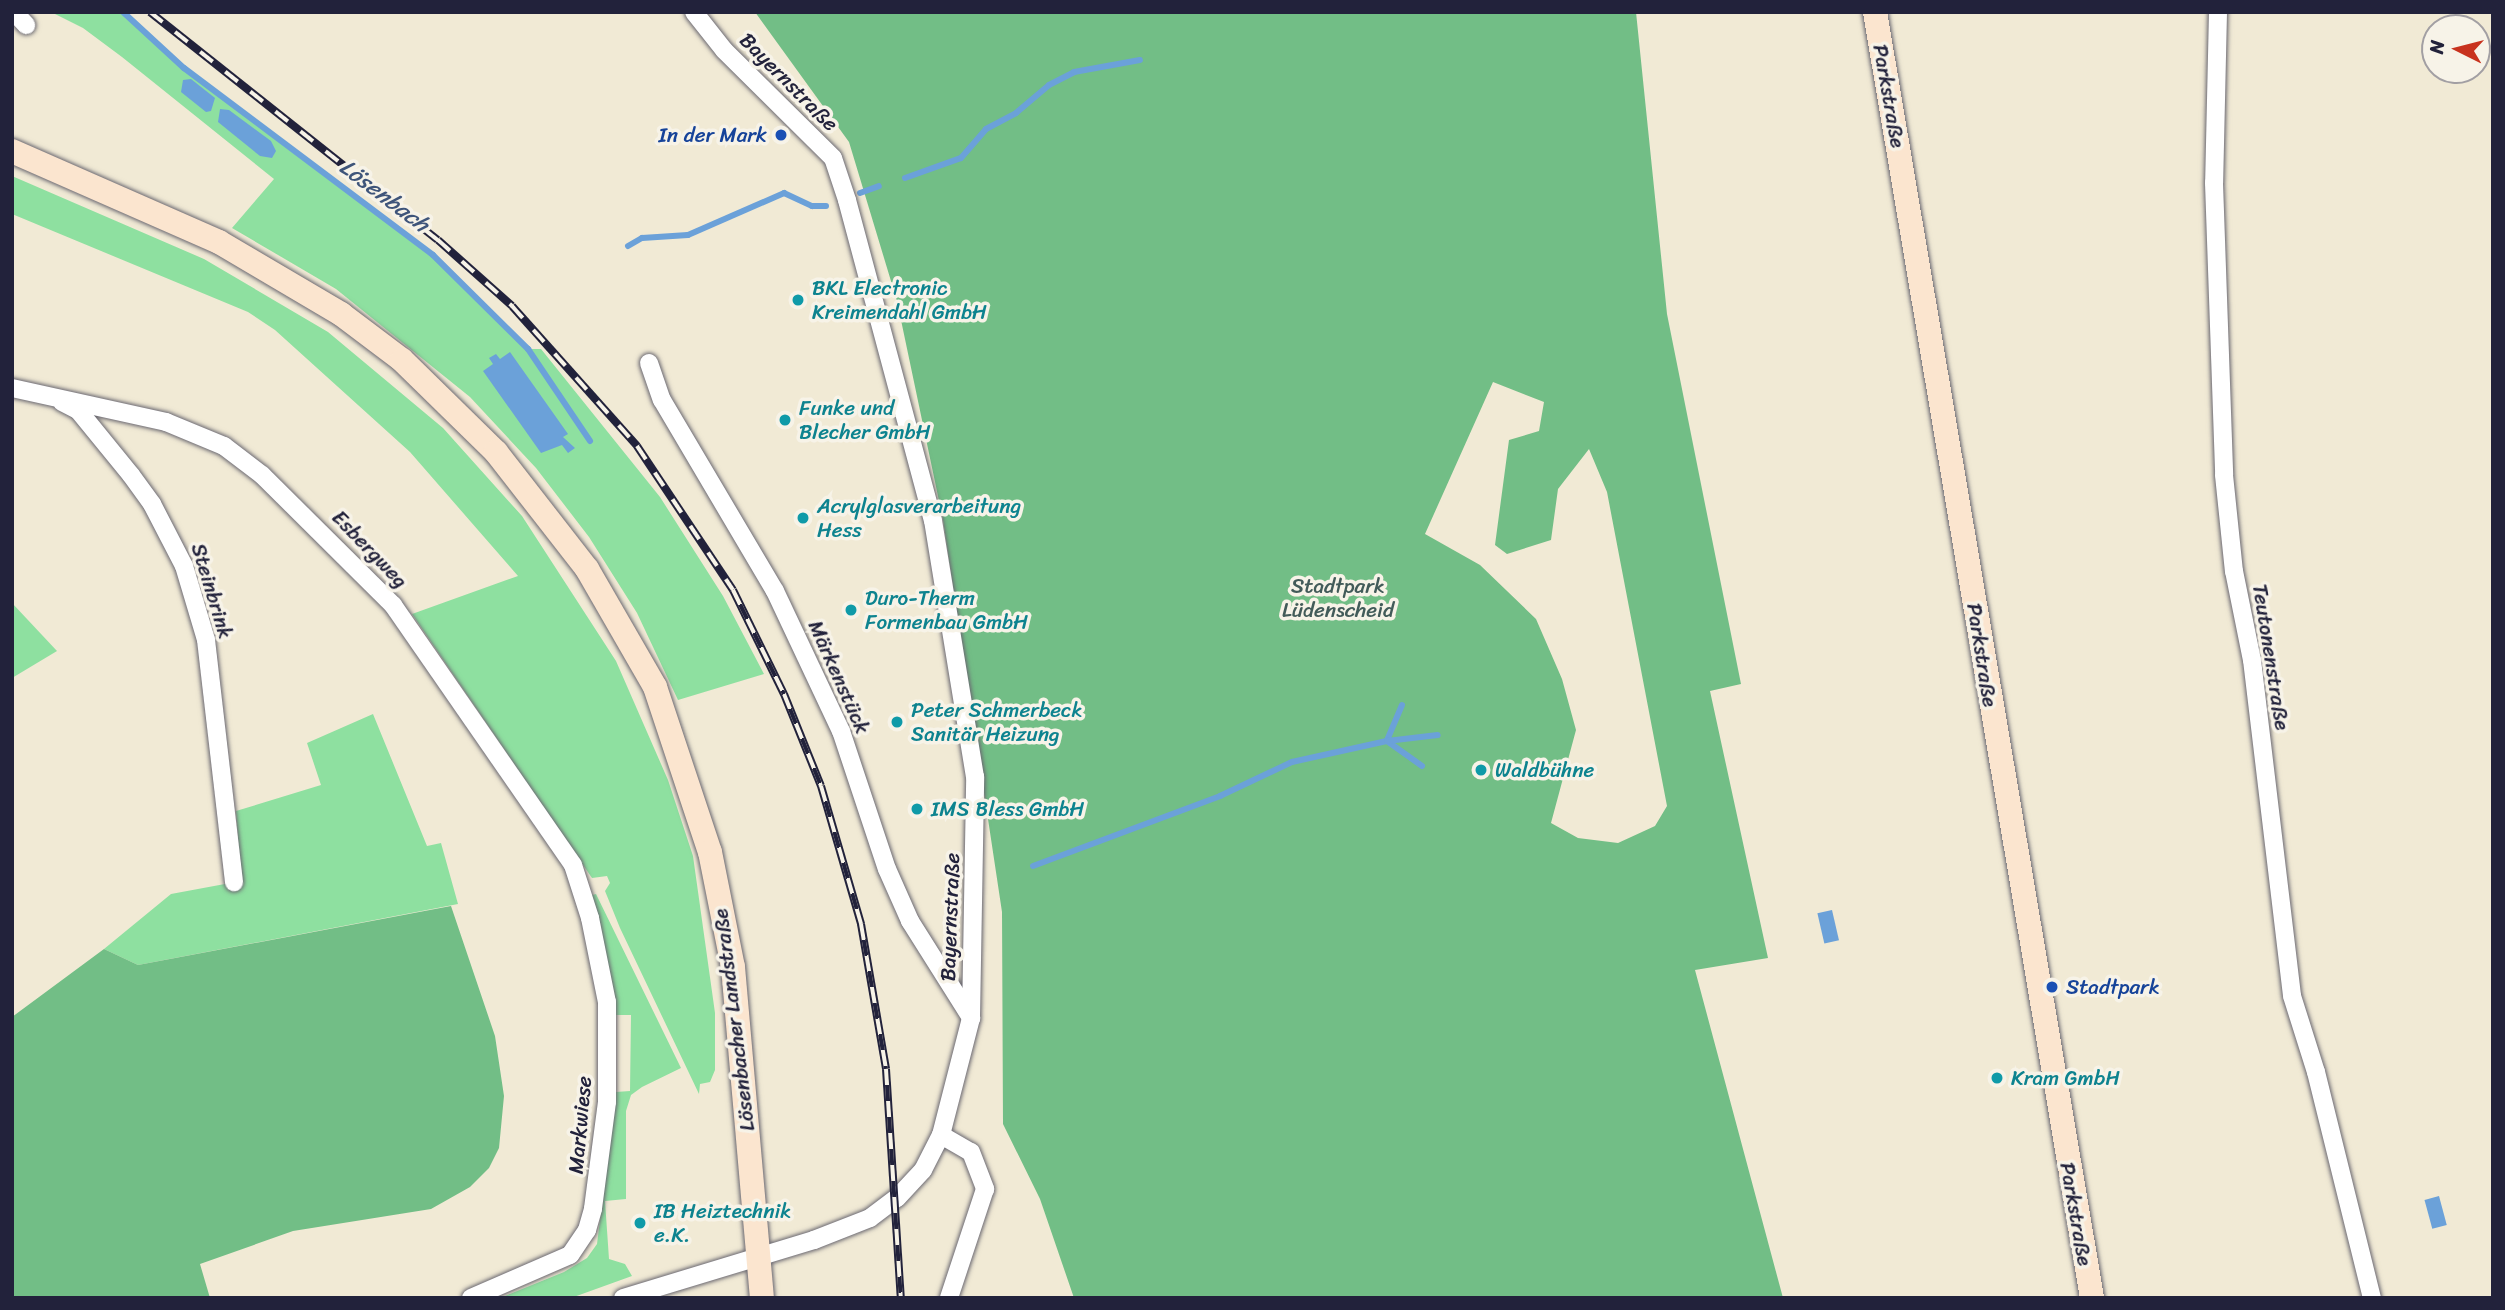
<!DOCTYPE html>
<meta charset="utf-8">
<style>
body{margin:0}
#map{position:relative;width:2505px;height:1310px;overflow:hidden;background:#f1ead5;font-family:Sriracha,sans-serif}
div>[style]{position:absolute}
.green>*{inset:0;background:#8ee0a0}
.forest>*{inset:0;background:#72be86}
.water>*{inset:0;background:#6ba1d9;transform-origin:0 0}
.stream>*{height:6px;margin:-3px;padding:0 3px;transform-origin:3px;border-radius:3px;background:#6ba1d9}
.roads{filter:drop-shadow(0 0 2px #6a6871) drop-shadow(0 0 2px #6a6871)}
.street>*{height:18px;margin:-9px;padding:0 9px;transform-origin:9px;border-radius:9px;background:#fff}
.secondary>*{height:24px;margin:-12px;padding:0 12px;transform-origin:12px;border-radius:12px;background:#fbe5cf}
.rail>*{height:8px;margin-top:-4px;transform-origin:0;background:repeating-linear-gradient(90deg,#f7f3e8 0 16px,#22223b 0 32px);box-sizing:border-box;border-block:2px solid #22223b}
.dots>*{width:19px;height:19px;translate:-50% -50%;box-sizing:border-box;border:4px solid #f7f3e8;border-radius:50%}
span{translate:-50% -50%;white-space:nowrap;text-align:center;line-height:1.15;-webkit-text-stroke:7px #f7f3e8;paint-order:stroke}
.street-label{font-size:21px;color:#22223b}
.transit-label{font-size:21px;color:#164399}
.right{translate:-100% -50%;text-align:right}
.left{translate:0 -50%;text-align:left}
.culture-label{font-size:21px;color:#0d838f}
.park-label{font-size:21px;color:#425b59}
.water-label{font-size:23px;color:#3f557a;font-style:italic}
.frame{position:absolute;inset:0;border:14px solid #22223b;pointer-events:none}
.north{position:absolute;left:2421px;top:14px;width:70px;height:70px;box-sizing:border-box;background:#f7f3e8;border:2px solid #a29fa3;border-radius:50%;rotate:276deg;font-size:19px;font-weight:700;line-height:28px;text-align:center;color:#22223b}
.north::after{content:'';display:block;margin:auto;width:24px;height:32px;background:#c8321e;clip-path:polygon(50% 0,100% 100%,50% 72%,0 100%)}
</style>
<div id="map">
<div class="green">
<div style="clip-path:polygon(51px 12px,123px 12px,184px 68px,433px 255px,528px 349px,541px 349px,660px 497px,723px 596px,764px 674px,678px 700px,637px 613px,589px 537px,536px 468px,470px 397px,336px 289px,232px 228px,274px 179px,122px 57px,83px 28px)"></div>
<div style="clip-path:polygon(12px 176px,204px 259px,328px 332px,443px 428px,522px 516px,616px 661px,668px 780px,693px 856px,715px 1013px,715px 1070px,710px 1082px,700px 1084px,699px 1094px,620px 928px,605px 891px,610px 883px,607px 876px,592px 878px,412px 614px,518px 576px,410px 452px,275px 330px,248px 312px,12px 214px)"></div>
<div style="clip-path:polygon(12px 603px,57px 651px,12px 678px)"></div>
<div style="clip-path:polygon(373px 714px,427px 846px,441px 843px,458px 904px,138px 965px,104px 949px,171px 894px,241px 881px,236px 811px,321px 785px,307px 743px)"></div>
<div style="clip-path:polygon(596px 894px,681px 1068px,642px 1087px,631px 1095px,626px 1111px,626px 1199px,605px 1201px,609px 1259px,625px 1264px,632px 1276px,571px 1298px,500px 1298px,564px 1272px,587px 1258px,597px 1244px,616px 1092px,630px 1091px,631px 1015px,616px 1015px,589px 896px)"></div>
</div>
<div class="forest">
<div style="clip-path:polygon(evenodd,755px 12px,1636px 12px,1667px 314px,1741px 684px,1710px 691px,1768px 958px,1695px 970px,1783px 1298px,1074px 1298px,1040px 1199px,1003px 1124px,1002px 912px,943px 520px,897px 301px,849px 142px,755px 12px,1493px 382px,1544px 402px,1539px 431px,1509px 440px,1495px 545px,1507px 554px,1551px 540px,1558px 489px,1589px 449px,1607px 492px,1667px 806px,1655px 826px,1618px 843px,1578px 838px,1551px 823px,1576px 730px,1562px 679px,1536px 619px,1480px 565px,1425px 534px,1493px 382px)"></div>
<div style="clip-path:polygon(451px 906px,495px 1036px,504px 1096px,499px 1148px,489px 1168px,470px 1187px,431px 1209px,293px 1231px,200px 1264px,210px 1298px,12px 1298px,12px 1017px,104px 949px,138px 965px)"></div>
</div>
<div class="water">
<div style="clip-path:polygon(191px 79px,215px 98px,211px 111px,206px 112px,181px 92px,183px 80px)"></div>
<div style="clip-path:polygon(220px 109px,229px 110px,271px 141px,276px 151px,272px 158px,260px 156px,218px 122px)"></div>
<div style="clip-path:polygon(510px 352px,568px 434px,563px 437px,575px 448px,568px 453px,562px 445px,541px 453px,483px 371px,493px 364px,489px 358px,496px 354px,500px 359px)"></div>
<div style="left:1832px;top:910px;width:31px;height:15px;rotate:77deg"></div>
<div style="left:2439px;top:1196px;width:30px;height:15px;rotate:75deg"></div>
</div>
<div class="stream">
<div style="left:123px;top:12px;width:83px;rotate:42.6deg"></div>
<div style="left:184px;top:68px;width:311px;rotate:36.9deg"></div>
<div style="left:433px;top:255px;width:134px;rotate:44.7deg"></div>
<div style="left:528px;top:349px;width:111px;rotate:56deg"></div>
<div style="left:905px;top:178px;width:59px;rotate:-19.7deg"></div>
<div style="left:961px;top:158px;width:38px;rotate:-49deg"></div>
<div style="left:986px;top:129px;width:34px;rotate:-28deg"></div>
<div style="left:1016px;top:113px;width:43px;rotate:-40.3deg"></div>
<div style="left:1049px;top:85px;width:28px;rotate:-27deg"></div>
<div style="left:1074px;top:72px;width:67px;rotate:-10.3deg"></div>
<div style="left:860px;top:193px;width:20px;rotate:-20deg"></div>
<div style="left:628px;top:246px;width:16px;rotate:-30deg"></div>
<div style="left:642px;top:238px;width:46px;rotate:-3.7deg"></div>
<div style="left:688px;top:235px;width:105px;rotate:-23.6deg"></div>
<div style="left:784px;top:193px;width:31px;rotate:25deg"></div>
<div style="left:812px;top:206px;width:14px"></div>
<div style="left:1402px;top:705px;width:39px;rotate:113deg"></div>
<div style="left:1387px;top:741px;width:43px;rotate:35.5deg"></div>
<div style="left:1033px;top:866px;width:200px;rotate:-20.5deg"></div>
<div style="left:1220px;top:796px;width:80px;rotate:-25.3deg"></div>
<div style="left:1292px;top:762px;width:97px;rotate:-12.5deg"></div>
<div style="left:1387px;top:741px;width:51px;rotate:-6.7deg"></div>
</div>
<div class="roads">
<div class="street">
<div style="left:14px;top:12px;width:18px;rotate:47deg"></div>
<div style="left:2218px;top:12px;width:171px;rotate:91.3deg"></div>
<div style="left:2214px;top:183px;width:292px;rotate:88deg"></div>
<div style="left:2224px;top:475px;width:97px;rotate:84.1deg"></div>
<div style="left:2234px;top:571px;width:91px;rotate:78.6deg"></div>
<div style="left:2252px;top:660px;width:338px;rotate:83.2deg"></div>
<div style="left:2292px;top:996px;width:80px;rotate:72.5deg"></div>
<div style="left:2316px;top:1072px;width:233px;rotate:76.1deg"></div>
<div style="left:649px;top:363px;width:39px;rotate:71deg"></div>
<div style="left:662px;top:400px;width:222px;rotate:59.4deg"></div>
<div style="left:775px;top:591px;width:155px;rotate:64.8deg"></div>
<div style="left:841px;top:731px;width:145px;rotate:71.6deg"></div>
<div style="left:887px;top:869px;width:57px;rotate:66.1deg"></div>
<div style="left:910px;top:921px;width:115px;rotate:57.8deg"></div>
<div style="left:12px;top:388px;width:158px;rotate:12.4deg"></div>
<div style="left:166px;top:422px;width:63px;rotate:22.5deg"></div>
<div style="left:224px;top:446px;width:48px;rotate:37.3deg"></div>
<div style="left:262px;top:475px;width:185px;rotate:44.8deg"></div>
<div style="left:393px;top:605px;width:316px;rotate:55.3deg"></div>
<div style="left:573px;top:865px;width:56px;rotate:72.2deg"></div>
<div style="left:590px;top:918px;width:86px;rotate:78.6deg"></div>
<div style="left:607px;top:1002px;width:100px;rotate:90deg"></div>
<div style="left:607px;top:1102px;width:108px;rotate:97.5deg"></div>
<div style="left:593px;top:1209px;width:22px;rotate:106deg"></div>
<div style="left:587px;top:1230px;width:30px;rotate:124deg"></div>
<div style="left:570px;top:1255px;width:108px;rotate:156.5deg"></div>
<div style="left:62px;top:402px;width:18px;rotate:27deg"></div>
<div style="left:78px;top:410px;width:84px;rotate:50.8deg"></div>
<div style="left:131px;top:475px;width:36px;rotate:54deg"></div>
<div style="left:152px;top:504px;width:70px;rotate:62.7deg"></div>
<div style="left:184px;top:566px;width:77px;rotate:73.4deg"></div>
<div style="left:206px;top:640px;width:244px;rotate:83.4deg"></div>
<div style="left:941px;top:1135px;width:34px;rotate:30deg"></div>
<div style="left:971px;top:1152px;width:40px;rotate:69deg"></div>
<div style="left:985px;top:1189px;width:115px;rotate:108.3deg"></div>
<div style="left:623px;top:1298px;width:200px;rotate:-16.9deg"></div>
<div style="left:814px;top:1240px;width:60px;rotate:-21.4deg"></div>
<div style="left:870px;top:1218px;width:34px;rotate:-37deg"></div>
<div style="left:897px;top:1198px;width:38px;rotate:-47deg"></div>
<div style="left:923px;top:1170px;width:39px;rotate:-63deg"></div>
<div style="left:941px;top:1135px;width:121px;rotate:-75.6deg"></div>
<div style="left:971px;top:1018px;width:241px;rotate:-89deg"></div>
<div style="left:975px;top:777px;width:259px;rotate:-99.3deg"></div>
<div style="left:933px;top:521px;width:332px;rotate:-105deg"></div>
<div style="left:847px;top:200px;width:44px;rotate:-108.4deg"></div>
<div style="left:833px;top:158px;width:153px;rotate:-135.3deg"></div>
<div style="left:724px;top:50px;width:48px;rotate:-128.3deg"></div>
</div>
<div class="secondary">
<div style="left:1875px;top:12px;width:1304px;rotate:80.42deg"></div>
<div style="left:12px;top:151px;width:226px;rotate:23.7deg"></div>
<div style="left:219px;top:242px;width:142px;rotate:30.5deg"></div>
<div style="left:341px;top:314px;width:76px;rotate:37deg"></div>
<div style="left:402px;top:360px;width:132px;rotate:44.4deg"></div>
<div style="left:496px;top:452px;width:148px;rotate:52.1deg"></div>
<div style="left:587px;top:569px;width:136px;rotate:60deg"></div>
<div style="left:655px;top:687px;width:174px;rotate:71.6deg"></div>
<div style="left:710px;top:852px;width:117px;rotate:78.7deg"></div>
<div style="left:733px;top:967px;width:332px;rotate:85deg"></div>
</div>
</div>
<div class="rail">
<div style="left:150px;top:12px;width:367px;rotate:38.4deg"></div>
<div style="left:438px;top:240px;width:99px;rotate:41.7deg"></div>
<div style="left:512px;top:306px;width:188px;rotate:48.2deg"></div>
<div style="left:637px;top:446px;width:173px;rotate:56.3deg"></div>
<div style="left:733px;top:590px;width:116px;rotate:63.9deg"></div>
<div style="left:784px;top:694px;width:99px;rotate:68.1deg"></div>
<div style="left:821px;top:786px;width:144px;rotate:73.8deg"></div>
<div style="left:861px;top:924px;width:147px;rotate:80.2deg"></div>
<div style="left:886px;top:1069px;width:229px;rotate:86.3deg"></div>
</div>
<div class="dots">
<div style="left:781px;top:135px;background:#1a4fb4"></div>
<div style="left:798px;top:300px;background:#0f9aa8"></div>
<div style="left:785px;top:420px;background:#0f9aa8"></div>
<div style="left:803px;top:518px;background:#0f9aa8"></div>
<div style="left:851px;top:610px;background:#0f9aa8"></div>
<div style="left:897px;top:722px;background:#0f9aa8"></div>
<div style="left:1481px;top:770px;background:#0f9aa8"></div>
<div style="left:917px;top:809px;background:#0f9aa8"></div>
<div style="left:2052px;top:987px;background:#1a4fb4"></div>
<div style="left:1997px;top:1078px;background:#0f9aa8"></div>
<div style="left:640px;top:1223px;background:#0f9aa8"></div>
</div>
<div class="street-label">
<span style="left:789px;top:82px;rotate:45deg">Bayernstraße</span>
<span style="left:1889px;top:96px;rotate:80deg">Parkstraße</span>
<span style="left:370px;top:549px;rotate:46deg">Esbergweg</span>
<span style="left:212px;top:591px;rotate:73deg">Steinbrink</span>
<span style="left:1982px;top:655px;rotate:81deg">Parkstraße</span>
<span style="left:2271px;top:657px;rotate:81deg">Teutonenstraße</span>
<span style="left:839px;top:677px;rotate:66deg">Märkenstück</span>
<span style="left:950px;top:917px;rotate:-88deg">Bayernstraße</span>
<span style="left:734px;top:1020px;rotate:-97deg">Lösenbacher Landstraße</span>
<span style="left:580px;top:1125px;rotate:-85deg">Markwiese</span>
<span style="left:2076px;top:1214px;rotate:80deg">Parkstraße</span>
</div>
<div class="transit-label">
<span class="right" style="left:767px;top:135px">In der Mark</span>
<span class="left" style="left:2066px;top:987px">Stadtpark</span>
</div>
<div class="culture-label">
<span class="left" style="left:812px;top:300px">BKL Electronic<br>Kreimendahl GmbH</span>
<span class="left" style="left:799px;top:420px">Funke und<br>Blecher GmbH</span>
<span class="left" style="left:817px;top:518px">Acrylglasverarbeitung<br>Hess</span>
<span class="left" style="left:865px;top:610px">Duro-Therm<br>Formenbau GmbH</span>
<span class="left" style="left:911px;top:722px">Peter Schmerbeck<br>Sanitär Heizung</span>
<span class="left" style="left:1495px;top:770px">Waldbühne</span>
<span class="left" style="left:931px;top:809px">IMS Bless GmbH</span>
<span class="left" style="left:2011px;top:1078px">Kram GmbH</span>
<span class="left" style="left:654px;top:1223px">IB Heiztechnik<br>e.K.</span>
</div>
<div class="park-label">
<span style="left:1338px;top:598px">Stadtpark<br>Lüdenscheid</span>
</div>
<div class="water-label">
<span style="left:384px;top:196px;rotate:37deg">Lösenbach</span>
</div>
<div class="frame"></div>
<div class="north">N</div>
</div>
